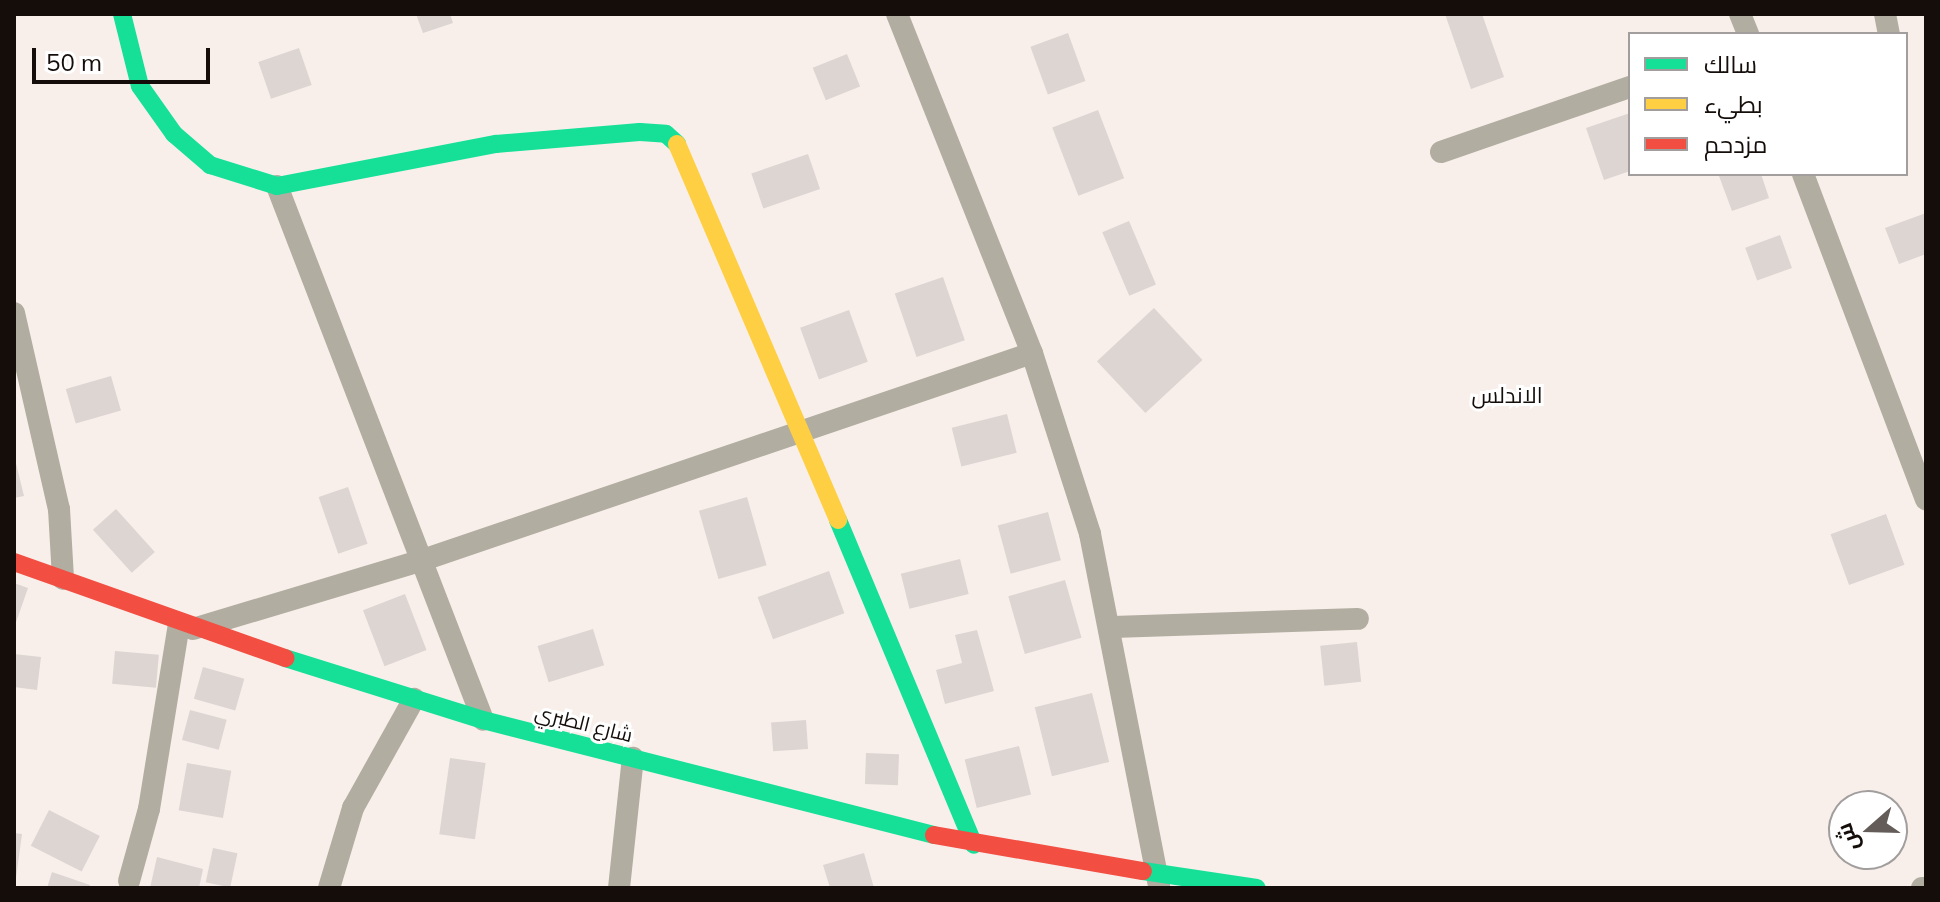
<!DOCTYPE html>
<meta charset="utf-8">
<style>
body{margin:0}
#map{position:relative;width:1940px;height:902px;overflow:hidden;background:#f8efeb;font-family:Mulish,Cairo,sans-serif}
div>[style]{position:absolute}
.building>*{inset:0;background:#dcd5d1;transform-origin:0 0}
.street>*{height:22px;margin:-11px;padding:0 11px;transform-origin:11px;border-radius:11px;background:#b1ada1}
.fast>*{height:18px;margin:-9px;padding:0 9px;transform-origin:9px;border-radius:9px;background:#16e098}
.slow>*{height:18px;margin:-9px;padding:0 9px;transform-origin:9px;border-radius:9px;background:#ffcf43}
.jam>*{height:18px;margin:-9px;padding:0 9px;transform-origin:9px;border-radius:9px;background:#f24e42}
span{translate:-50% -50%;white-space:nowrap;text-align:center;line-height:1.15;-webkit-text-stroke:6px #fff;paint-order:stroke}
.street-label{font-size:20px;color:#140d0a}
.neighbourhood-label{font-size:22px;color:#140d0a}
.frame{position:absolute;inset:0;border:16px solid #140d0a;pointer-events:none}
.legend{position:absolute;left:1628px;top:32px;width:280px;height:144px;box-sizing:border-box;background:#fff;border:2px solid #a19e9d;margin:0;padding:10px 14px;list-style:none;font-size:24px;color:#140d0a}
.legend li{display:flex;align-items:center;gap:16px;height:40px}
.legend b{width:40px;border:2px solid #a19e9d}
.north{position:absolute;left:1828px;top:790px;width:80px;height:80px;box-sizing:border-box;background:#fff;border:2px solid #a19e9d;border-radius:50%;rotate:250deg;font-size:22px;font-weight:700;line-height:32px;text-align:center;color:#140d0a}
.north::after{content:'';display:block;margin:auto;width:28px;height:36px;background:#645c59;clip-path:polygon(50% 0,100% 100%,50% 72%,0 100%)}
.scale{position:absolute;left:32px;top:48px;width:178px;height:36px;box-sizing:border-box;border:4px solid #140d0a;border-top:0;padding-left:10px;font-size:24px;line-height:28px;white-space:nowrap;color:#140d0a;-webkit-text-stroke:6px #fff;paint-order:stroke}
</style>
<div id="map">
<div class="building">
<div style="clip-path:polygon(416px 14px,450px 14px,453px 23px,423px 33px)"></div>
<div style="clip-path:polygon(1445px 14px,1482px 14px,1504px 77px,1471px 89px)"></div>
<div style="left:1068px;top:33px;width:51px;height:40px;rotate:70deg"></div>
<div style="left:299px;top:48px;width:39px;height:43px;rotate:71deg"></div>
<div style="left:847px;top:54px;width:35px;height:37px;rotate:68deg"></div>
<div style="left:1098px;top:110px;width:73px;height:49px;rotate:69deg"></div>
<div style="clip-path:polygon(1630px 113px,1630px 171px,1604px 180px,1586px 128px)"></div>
<div style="left:808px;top:154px;width:37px;height:60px;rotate:71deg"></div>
<div style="clip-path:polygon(1761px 174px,1769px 198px,1732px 211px,1719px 176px)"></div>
<div style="clip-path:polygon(1926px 213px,1926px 254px,1899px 264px,1885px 228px)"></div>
<div style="left:1129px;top:221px;width:69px;height:29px;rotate:67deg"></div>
<div style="left:1780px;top:235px;width:35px;height:37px;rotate:70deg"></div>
<div style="left:943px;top:277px;width:67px;height:51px;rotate:71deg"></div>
<div style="left:1154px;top:308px;width:71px;height:78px;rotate:47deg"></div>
<div style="left:849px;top:310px;width:55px;height:52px;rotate:70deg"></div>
<div style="left:111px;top:376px;width:36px;height:47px;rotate:74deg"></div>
<div style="left:1007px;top:414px;width:40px;height:57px;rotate:76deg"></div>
<div style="clip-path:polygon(14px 455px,24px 496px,14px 498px)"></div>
<div style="left:348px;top:487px;width:60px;height:31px;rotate:71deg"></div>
<div style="left:747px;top:497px;width:71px;height:50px;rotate:74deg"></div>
<div style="left:116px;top:509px;width:58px;height:31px;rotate:48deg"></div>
<div style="left:1048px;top:512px;width:50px;height:52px;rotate:75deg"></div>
<div style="left:1886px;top:514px;width:54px;height:59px;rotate:70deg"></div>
<div style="left:960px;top:559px;width:36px;height:61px;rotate:76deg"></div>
<div style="left:829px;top:571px;width:45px;height:76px;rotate:70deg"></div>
<div style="left:1065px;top:580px;width:60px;height:59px;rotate:74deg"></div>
<div style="clip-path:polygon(14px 583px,28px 588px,14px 628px)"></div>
<div style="left:405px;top:594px;width:60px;height:45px;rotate:69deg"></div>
<div style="left:593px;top:629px;width:38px;height:58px;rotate:73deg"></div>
<div style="clip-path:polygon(977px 630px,994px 691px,945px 704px,936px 670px,962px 663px,955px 635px)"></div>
<div style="left:1357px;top:642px;width:40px;height:37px;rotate:84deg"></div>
<div style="left:115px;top:651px;width:44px;height:33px;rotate:5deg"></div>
<div style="clip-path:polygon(14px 654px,41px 657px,37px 690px,14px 687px)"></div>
<div style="left:203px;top:667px;width:43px;height:33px;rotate:16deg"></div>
<div style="left:1092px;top:693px;width:71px;height:59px;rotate:76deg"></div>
<div style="left:190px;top:710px;width:38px;height:31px;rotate:15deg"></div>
<div style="left:806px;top:720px;width:29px;height:35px;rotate:86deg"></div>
<div style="left:1019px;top:746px;width:50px;height:56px;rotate:76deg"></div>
<div style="left:866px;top:753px;width:33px;height:31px;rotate:2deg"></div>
<div style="left:450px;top:758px;width:36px;height:77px;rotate:8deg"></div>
<div style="left:187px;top:763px;width:45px;height:48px;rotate:10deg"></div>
<div style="left:49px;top:810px;width:57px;height:40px;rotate:27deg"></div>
<div style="clip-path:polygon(14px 833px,22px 834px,16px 878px,14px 878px)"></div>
<div style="left:213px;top:848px;width:25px;height:35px;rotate:12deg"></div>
<div style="clip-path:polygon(864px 853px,874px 888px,830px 888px,823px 865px)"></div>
<div style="clip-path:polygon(157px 857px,203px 869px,199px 888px,150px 888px)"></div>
<div style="clip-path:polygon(52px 872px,90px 885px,89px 888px,47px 888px)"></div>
</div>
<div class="street">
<div style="left:897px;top:14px;width:365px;rotate:68.3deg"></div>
<div style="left:1032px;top:353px;width:190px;rotate:72.2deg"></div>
<div style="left:1090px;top:534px;width:360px;rotate:78.9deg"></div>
<div style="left:1740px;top:14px;width:22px;rotate:68deg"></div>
<div style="left:1885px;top:14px;width:20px;rotate:79deg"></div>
<div style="left:1441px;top:152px;width:200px;rotate:-19deg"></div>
<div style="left:1803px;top:174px;width:348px;rotate:69.3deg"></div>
<div style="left:277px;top:186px;width:572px;rotate:68.9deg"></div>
<div style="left:14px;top:313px;width:201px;rotate:77.1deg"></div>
<div style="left:59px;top:509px;width:70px;rotate:86.7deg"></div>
<div style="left:1113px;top:627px;width:245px;rotate:-1.9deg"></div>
<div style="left:193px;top:629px;width:237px;rotate:-16.7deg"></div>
<div style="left:420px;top:561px;width:646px;rotate:-18.77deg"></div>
<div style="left:129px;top:881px;width:75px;rotate:-74.5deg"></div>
<div style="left:149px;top:809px;width:187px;rotate:-80.8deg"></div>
<div style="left:329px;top:888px;width:84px;rotate:-73.3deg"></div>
<div style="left:353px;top:808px;width:125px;rotate:-60.8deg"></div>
<div style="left:619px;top:888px;width:131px;rotate:-83.9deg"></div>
<div style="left:1922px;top:888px;width:4px"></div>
</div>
<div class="fast">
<div style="left:122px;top:14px;width:74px;rotate:76deg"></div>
<div style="left:140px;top:86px;width:59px;rotate:54.7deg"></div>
<div style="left:174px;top:134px;width:48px;rotate:40.7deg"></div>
<div style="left:210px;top:165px;width:70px;rotate:17.4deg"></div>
<div style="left:277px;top:186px;width:223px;rotate:-10.9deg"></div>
<div style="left:496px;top:144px;width:144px;rotate:-4.8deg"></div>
<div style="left:640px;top:132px;width:26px;rotate:4deg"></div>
<div style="left:666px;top:134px;width:15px;rotate:42deg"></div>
<div style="left:838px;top:520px;width:352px;rotate:67.3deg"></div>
<div style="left:285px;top:658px;width:207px;rotate:17.4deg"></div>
<div style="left:483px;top:720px;width:465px;rotate:14.3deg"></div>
<div style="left:1143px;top:871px;width:115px;rotate:8.5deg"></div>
</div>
<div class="slow">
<div style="left:677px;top:144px;width:409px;rotate:66.8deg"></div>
</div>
<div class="jam">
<div style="left:14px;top:562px;width:288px;rotate:19.5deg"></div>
<div style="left:934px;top:835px;width:212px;rotate:9.8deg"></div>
</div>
<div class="street-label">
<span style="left:584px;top:723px;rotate:14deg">شارع الطبري</span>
</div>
<div class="neighbourhood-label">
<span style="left:1507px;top:396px">الاندلس</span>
</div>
<div class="frame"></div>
<ul class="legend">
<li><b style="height:10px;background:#16e098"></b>سالك</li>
<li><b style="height:10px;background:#ffcf43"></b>بطيء</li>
<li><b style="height:10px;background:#f24e42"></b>مزدحم</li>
</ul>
<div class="north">ش</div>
<div class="scale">50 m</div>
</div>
